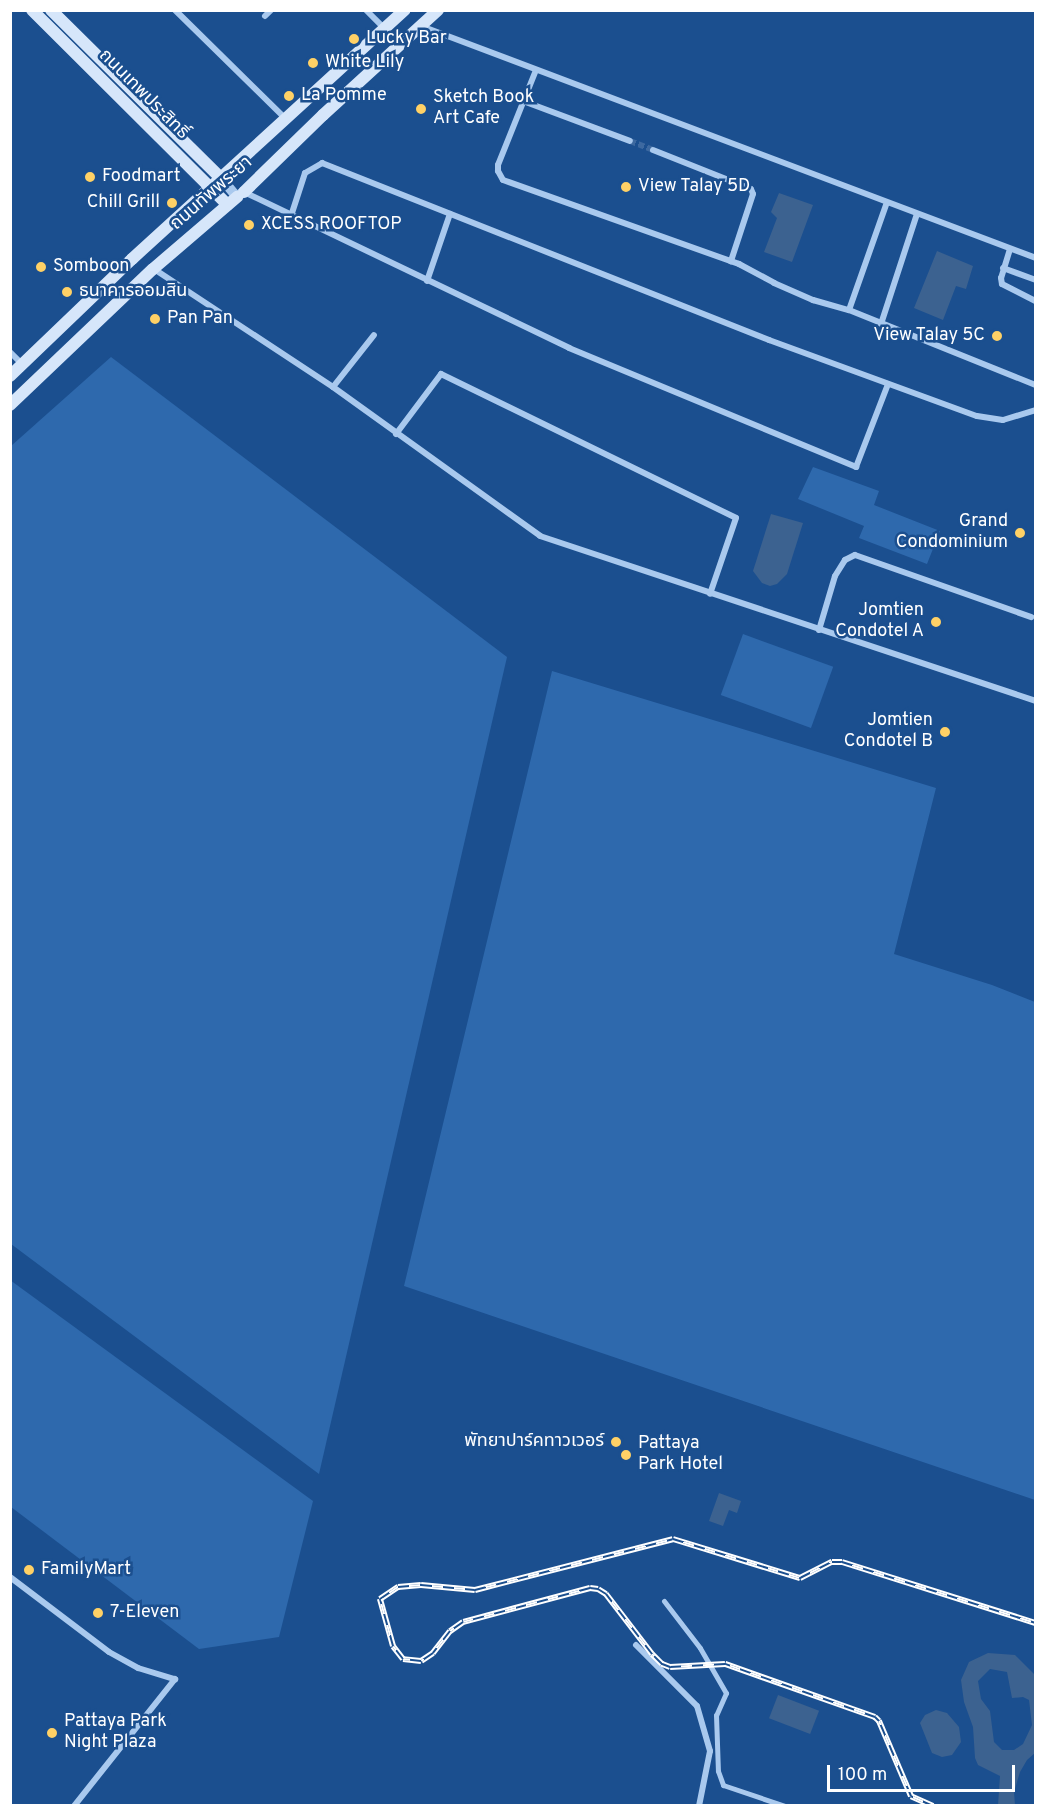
<!DOCTYPE html>
<meta charset="utf-8">
<style>
body{margin:0}
#map{position:relative;width:1046px;height:1816px;overflow:hidden;background:#1b4f8f;font-family:Overpass,"Noto Sans Thai",sans-serif}
div>[style]{position:absolute}
.green>*{inset:0;background:#2e69ad;transform-origin:0 0}
.water>*{inset:0;background:#3c6290;transform-origin:0 0}
.minor-tunnel>*{height:6px;margin-top:-3px;transform-origin:0;background:repeating-linear-gradient(90deg,#3d69a0 0 6px,transparent 0 9px)}
.pedestrian>*{height:5px;margin:-2.5px;padding:0 2.5px;transform-origin:2.5px;border-radius:2.5px;background:#a9c9ee}
.minor>*{height:6px;margin:-3px;padding:0 3px;transform-origin:3px;border-radius:3px;background:#a9c9ee}
.tertiary>*{height:10px;margin:-5px;padding:0 5px;transform-origin:5px;border-radius:5px;background:#a9c9ee}
.secondary>*{height:12px;margin:-6px;padding:0 6px;transform-origin:6px;border-radius:6px;background:#d6e6fa}
.rail>*{height:6px;margin-top:-3px;transform-origin:0;background:repeating-linear-gradient(90deg,#1b4f8f 0 11px,#fff 0 22px);box-sizing:border-box;border-block:2px solid #fff}
.dots>*{width:16px;height:16px;translate:-50% -50%;box-sizing:border-box;border:3px solid #1b4f8f;border-radius:50%}
span{translate:-50% -50%;white-space:nowrap;text-align:center;line-height:1.15;-webkit-text-stroke:5px #1b4f8f;paint-order:stroke}
.poi-label{font-size:18px;color:#fff}
.left{translate:0 -50%;text-align:left}
.right{translate:-100% -50%;text-align:right}
.street-label{font-size:18px;color:#fff}
.frame{position:absolute;inset:0;border:12px solid #fff;pointer-events:none}
.scale{position:absolute;left:827px;top:1765px;width:188px;height:27px;box-sizing:border-box;border:3px solid #fff;border-top:0;padding-left:8px;font-size:18px;line-height:21px;white-space:nowrap;color:#fff;-webkit-text-stroke:4px #1b4f8f;paint-order:stroke}
</style>
<div id="map">
<div class="green">
<div style="clip-path:polygon(111px 357px,507px 657px,319px 1474px,11px 1244px,11px 446px)"></div>
<div style="clip-path:polygon(813px 467px,879px 491px,874px 505px,940px 531px,927px 564px,859px 538px,864px 526px,798px 499px)"></div>
<div style="left:743px;top:634px;width:96px;height:65px;rotate:20deg"></div>
<div style="clip-path:polygon(552px 671px,936px 788px,894px 954px,992px 985px,1035px 1002px,1035px 1500px,404px 1286px)"></div>
<div style="clip-path:polygon(10px 1280px,313px 1501px,279px 1637px,199px 1649px,11px 1507px)"></div>
</div>
<div class="water">
<div style="clip-path:polygon(779px 193px,813px 205px,792px 262px,764px 252px,777px 218px,771px 212px)"></div>
<div style="clip-path:polygon(937px 251px,973px 266px,966px 289px,956px 286px,943px 320px,914px 308px)"></div>
<div style="clip-path:polygon(771px 514px,803px 523px,787px 574px,777px 584px,770px 586px,762px 583px,753px 571px)"></div>
<div style="clip-path:polygon(719px 1493px,741px 1501px,737px 1513px,729px 1510px,723px 1526px,709px 1521px)"></div>
<div style="clip-path:polygon(evenodd,988px 1653px,1015px 1655px,1035px 1675px,1035px 1753px,1027px 1760px,1020px 1772px,1014px 1792px,1015px 1805px,998px 1805px,1000px 1776px,978px 1765px,975px 1758px,973px 1727px,964px 1702px,961px 1680px,969px 1662px,988px 1653px,990px 1669px,1007px 1672px,1012px 1698px,1023px 1697px,1029px 1700px,1032px 1725px,1023px 1744px,1014px 1750px,1002px 1750px,994px 1742px,990px 1711px,981px 1699px,978px 1681px,990px 1669px)"></div>
<div style="left:778px;top:1695px;width:44px;height:25px;rotate:21deg"></div>
<div style="clip-path:polygon(936px 1710px,947px 1713px,959px 1727px,961px 1742px,952px 1755px,942px 1757px,932px 1753px,920px 1723px,925px 1715px)"></div>
</div>
<div class="minor-tunnel">
<div style="left:630px;top:141px;width:25px;rotate:21deg"></div>
</div>
<div class="pedestrian">
<div style="left:664px;top:1601px;width:59px;rotate:52.5deg"></div>
<div style="left:700px;top:1648px;width:52px;rotate:60deg"></div>
<div style="left:726px;top:1693px;width:24px;rotate:114deg"></div>
<div style="left:716px;top:1715px;width:56px;rotate:88deg"></div>
<div style="left:718px;top:1771px;width:15px;rotate:70deg"></div>
<div style="left:723px;top:1785px;width:65px;rotate:18.7deg"></div>
</div>
<div class="minor">
<div style="left:175px;top:10px;width:156px;rotate:44.5deg"></div>
<div style="left:366px;top:10px;width:27px;rotate:45deg"></div>
<div style="left:265px;top:16px;width:8px;rotate:-45deg"></div>
<div style="left:421px;top:26px;width:657px;rotate:20.67deg"></div>
<div style="left:536px;top:70px;width:102px;rotate:111.8deg"></div>
<div style="left:498px;top:165px;width:6px;rotate:90deg"></div>
<div style="left:498px;top:171px;width:10px;rotate:61deg"></div>
<div style="left:503px;top:180px;width:251px;rotate:19.6deg"></div>
<div style="left:739px;top:264px;width:40px;rotate:28deg"></div>
<div style="left:774px;top:283px;width:43px;rotate:23.6deg"></div>
<div style="left:813px;top:300px;width:37px;rotate:16deg"></div>
<div style="left:849px;top:310px;width:201px;rotate:21.9deg"></div>
<div style="left:523px;top:101px;width:114px;rotate:20.5deg"></div>
<div style="left:653px;top:150px;width:105px;rotate:21.7deg"></div>
<div style="left:751px;top:189px;width:5px;rotate:68deg"></div>
<div style="left:753px;top:194px;width:71px;rotate:108.2deg"></div>
<div style="left:244px;top:192px;width:361px;rotate:25.6deg"></div>
<div style="left:569px;top:348px;width:311px;rotate:22.5deg"></div>
<div style="left:856px;top:467px;width:89px;rotate:-68.9deg"></div>
<div style="left:291px;top:216px;width:45px;rotate:-72deg"></div>
<div style="left:305px;top:173px;width:20px;rotate:-30deg"></div>
<div style="left:322px;top:163px;width:481px;rotate:21.6deg"></div>
<div style="left:769px;top:340px;width:221px;rotate:20.1deg"></div>
<div style="left:977px;top:416px;width:26px;rotate:9deg"></div>
<div style="left:1003px;top:420px;width:34px;rotate:-17deg"></div>
<div style="left:1010px;top:249px;width:30px;rotate:107deg"></div>
<div style="left:1001px;top:278px;width:6px;rotate:81deg"></div>
<div style="left:1002px;top:284px;width:38px;rotate:27deg"></div>
<div style="left:1003px;top:268px;width:35px;rotate:20deg"></div>
<div style="left:154px;top:269px;width:214px;rotate:33.4deg"></div>
<div style="left:333px;top:387px;width:255px;rotate:35.7deg"></div>
<div style="left:540px;top:536px;width:523px;rotate:18.4deg"></div>
<div style="left:427px;top:281px;width:71px;rotate:-71.1deg"></div>
<div style="left:849px;top:310px;width:114px;rotate:-70.6deg"></div>
<div style="left:881px;top:324px;width:116px;rotate:-71.9deg"></div>
<div style="left:10px;top:352px;width:17px;rotate:45deg"></div>
<div style="left:333px;top:387px;width:66px;rotate:-51.7deg"></div>
<div style="left:396px;top:434px;width:75px;rotate:-53.1deg"></div>
<div style="left:441px;top:374px;width:328px;rotate:26deg"></div>
<div style="left:736px;top:518px;width:80px;rotate:108.9deg"></div>
<div style="left:819px;top:630px;width:56px;rotate:-73.5deg"></div>
<div style="left:835px;top:576px;width:19px;rotate:-58deg"></div>
<div style="left:845px;top:560px;width:11px;rotate:-27deg"></div>
<div style="left:855px;top:555px;width:187px;rotate:19.4deg"></div>
<div style="left:10px;top:1577px;width:124px;rotate:37.1deg"></div>
<div style="left:109px;top:1652px;width:33px;rotate:29deg"></div>
<div style="left:138px;top:1668px;width:39px;rotate:17deg"></div>
<div style="left:175px;top:1679px;width:162px;rotate:128.5deg"></div>
<div style="left:636px;top:1645px;width:86px;rotate:45deg"></div>
<div style="left:697px;top:1706px;width:47px;rotate:73.9deg"></div>
<div style="left:710px;top:1751px;width:56px;rotate:101.3deg"></div>
</div>
<div class="tertiary">
<div style="left:221px;top:178px;width:25px;rotate:50deg"></div>
<div style="left:237px;top:197px;width:8px;rotate:-40deg"></div>
</div>
<div class="secondary">
<div style="left:32px;top:10px;width:276px;rotate:44.9deg"></div>
<div style="left:51px;top:10px;width:239px;rotate:44.7deg"></div>
<div style="left:244px;top:192px;width:110px;rotate:-44.3deg"></div>
<div style="left:323px;top:115px;width:156px;rotate:-42.4deg"></div>
<div style="left:10px;top:376px;width:169px;rotate:-43.8deg"></div>
<div style="left:132px;top:259px;width:369px;rotate:-42.4deg"></div>
<div style="left:10px;top:405px;width:197px;rotate:-43.6deg"></div>
<div style="left:153px;top:269px;width:111px;rotate:-40.6deg"></div>
</div>
<div class="rail">
<div style="left:933px;top:1806px;width:24px;rotate:-156deg"></div>
<div style="left:911px;top:1796px;width:82px;rotate:-113.1deg"></div>
<div style="left:879px;top:1721px;width:6px;rotate:-135deg"></div>
<div style="left:875px;top:1717px;width:159px;rotate:-160.5deg"></div>
<div style="left:725px;top:1664px;width:55px;rotate:176.9deg"></div>
<div style="left:670px;top:1667px;width:9px;rotate:-159deg"></div>
<div style="left:662px;top:1664px;width:14px;rotate:-135deg"></div>
<div style="left:652px;top:1654px;width:76px;rotate:-127.5deg"></div>
<div style="left:606px;top:1594px;width:9px;rotate:-148deg"></div>
<div style="left:598px;top:1589px;width:8px;rotate:-173deg"></div>
<div style="left:590px;top:1588px;width:131px;rotate:165deg"></div>
<div style="left:463px;top:1622px;width:16px;rotate:145deg"></div>
<div style="left:450px;top:1631px;width:28px;rotate:128deg"></div>
<div style="left:433px;top:1653px;width:14px;rotate:146deg"></div>
<div style="left:421px;top:1661px;width:18px;rotate:-174deg"></div>
<div style="left:403px;top:1659px;width:16px;rotate:-128deg"></div>
<div style="left:393px;top:1646px;width:49px;rotate:-105.5deg"></div>
<div style="left:380px;top:1599px;width:22px;rotate:-34deg"></div>
<div style="left:398px;top:1587px;width:23px;rotate:-5deg"></div>
<div style="left:421px;top:1585px;width:54px;rotate:5.3deg"></div>
<div style="left:475px;top:1590px;width:204px;rotate:-14.4deg"></div>
<div style="left:673px;top:1539px;width:133px;rotate:17.1deg"></div>
<div style="left:800px;top:1578px;width:36px;rotate:-27deg"></div>
<div style="left:832px;top:1562px;width:10px"></div>
<div style="left:842px;top:1562px;width:203px;rotate:17.5deg"></div>
</div>
<div class="dots">
<div style="left:354px;top:39px;background:#ffd166"></div>
<div style="left:313px;top:63px;background:#ffd166"></div>
<div style="left:289px;top:96px;background:#ffd166"></div>
<div style="left:421px;top:109px;background:#ffd166"></div>
<div style="left:90px;top:177px;background:#ffd166"></div>
<div style="left:626px;top:187px;background:#ffd166"></div>
<div style="left:172px;top:203px;background:#ffd166"></div>
<div style="left:249px;top:225px;background:#ffd166"></div>
<div style="left:41px;top:267px;background:#ffd166"></div>
<div style="left:67px;top:292px;background:#ffd166"></div>
<div style="left:155px;top:319px;background:#ffd166"></div>
<div style="left:997px;top:336px;background:#ffd166"></div>
<div style="left:1020px;top:533px;background:#ffd166"></div>
<div style="left:936px;top:622px;background:#ffd166"></div>
<div style="left:945px;top:732px;background:#ffd166"></div>
<div style="left:616px;top:1442px;background:#ffd166"></div>
<div style="left:626px;top:1455px;background:#ffd166"></div>
<div style="left:29px;top:1570px;background:#ffd166"></div>
<div style="left:98px;top:1613px;background:#ffd166"></div>
<div style="left:52px;top:1733px;background:#ffd166"></div>
</div>
<div class="poi-label">
<span class="left" style="left:366px;top:39px">Lucky Bar</span>
<span class="left" style="left:325px;top:63px">White Lily</span>
<span class="left" style="left:301px;top:96px">La Pomme</span>
<span class="left" style="left:433px;top:109px">Sketch Book<br>Art Cafe</span>
<span class="left" style="left:102px;top:177px">Foodmart</span>
<span class="left" style="left:638px;top:187px">View Talay 5D</span>
<span class="right" style="left:160px;top:203px">Chill Grill</span>
<span class="left" style="left:261px;top:225px">XCESS ROOFTOP</span>
<span class="left" style="left:53px;top:267px">Somboon</span>
<span class="left" style="left:79px;top:292px">ธนาคารออมสิน</span>
<span class="left" style="left:167px;top:319px">Pan Pan</span>
<span class="right" style="left:985px;top:336px">View Talay 5C</span>
<span class="right" style="left:1008px;top:533px">Grand<br>Condominium</span>
<span class="right" style="left:924px;top:622px">Jomtien<br>Condotel A</span>
<span class="right" style="left:933px;top:732px">Jomtien<br>Condotel B</span>
<span class="right" style="left:604px;top:1442px">พัทยาปาร์คทาวเวอร์</span>
<span class="left" style="left:638px;top:1455px">Pattaya<br>Park Hotel</span>
<span class="left" style="left:41px;top:1570px">FamilyMart</span>
<span class="left" style="left:110px;top:1613px">7-Eleven</span>
<span class="left" style="left:64px;top:1733px">Pattaya Park<br>Night Plaza</span>
</div>
<div class="street-label">
<span style="left:143px;top:95px;rotate:45deg">ถนนเทพประสิทธิ์</span>
<span style="left:212px;top:194px;rotate:-41deg">ถนนทัพพระยา</span>
</div>
<div class="frame"></div>
<div class="scale">100 m</div>
</div>
